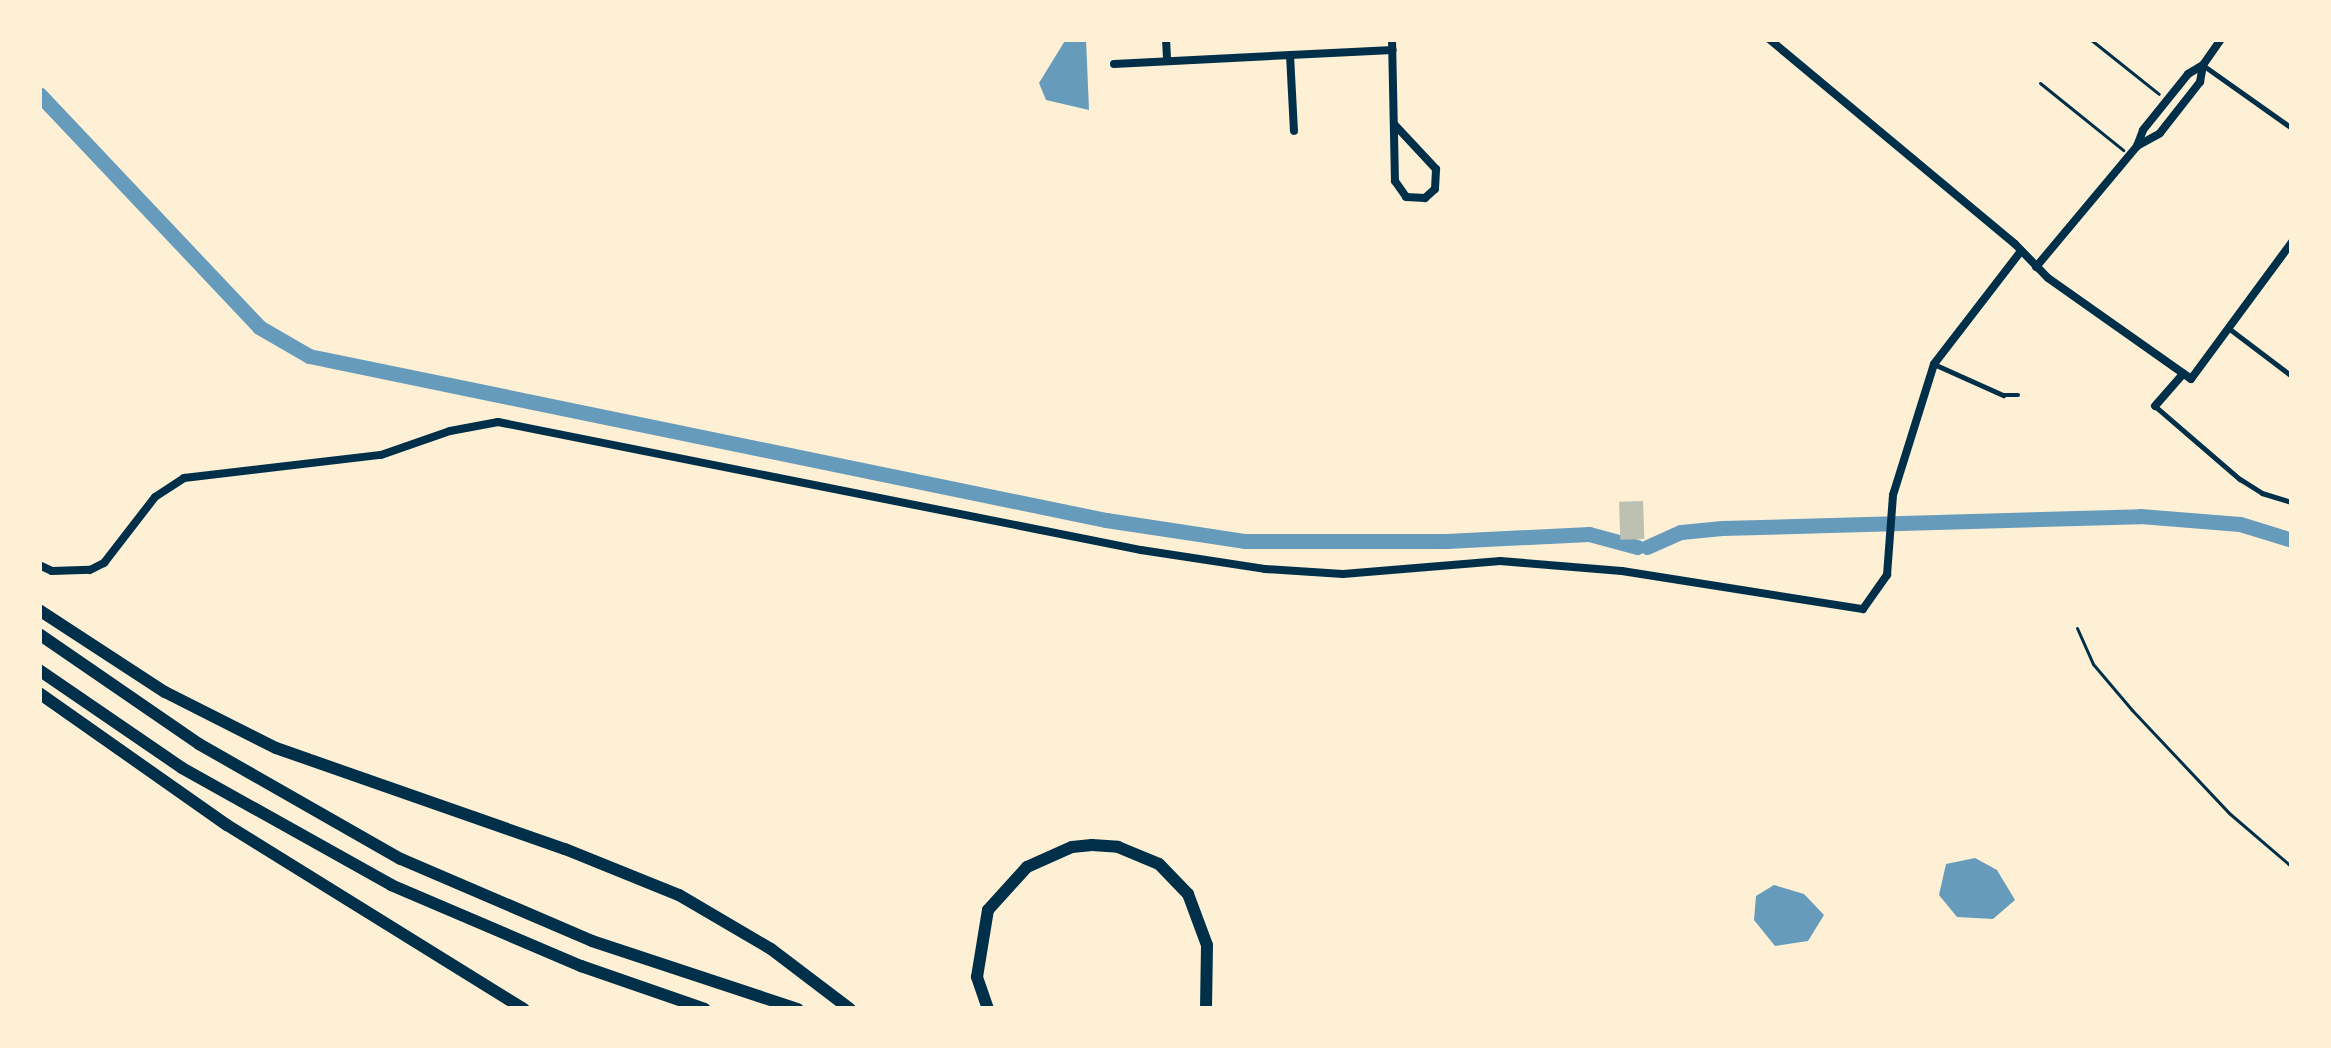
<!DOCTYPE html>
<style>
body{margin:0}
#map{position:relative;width:2331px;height:1048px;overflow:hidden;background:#fdf0d5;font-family:Merriweather,serif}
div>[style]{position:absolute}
.water>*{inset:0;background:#669bbc}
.canal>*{height:15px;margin:-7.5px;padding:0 7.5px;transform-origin:7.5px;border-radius:7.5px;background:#669bbc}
.building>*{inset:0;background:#bec0b2;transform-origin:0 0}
.path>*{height:3px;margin:-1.5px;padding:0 1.5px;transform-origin:1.5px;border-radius:1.5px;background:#003049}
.service>*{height:4.5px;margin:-2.25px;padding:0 2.25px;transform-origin:2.25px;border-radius:2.25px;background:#003049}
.minor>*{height:8px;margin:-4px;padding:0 4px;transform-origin:4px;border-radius:4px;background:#003049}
.trunk>*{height:12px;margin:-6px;padding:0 6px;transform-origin:6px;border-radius:6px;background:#003049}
span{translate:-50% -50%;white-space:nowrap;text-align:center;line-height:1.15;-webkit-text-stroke:12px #fdf0d5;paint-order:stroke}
.frame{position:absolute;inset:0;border:42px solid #fdf0d5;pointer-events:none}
</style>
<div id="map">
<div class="water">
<div style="clip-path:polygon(1066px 39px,1086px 39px,1089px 110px,1046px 100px,1039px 83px)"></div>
<div style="clip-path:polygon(1975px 858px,1997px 870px,2015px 900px,1993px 919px,1957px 917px,1939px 895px,1946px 864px)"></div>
<div style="clip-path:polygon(1774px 885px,1804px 894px,1824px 915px,1808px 941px,1775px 946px,1754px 920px,1756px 896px)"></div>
</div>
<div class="canal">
<div style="left:39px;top:94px;width:320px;rotate:46.6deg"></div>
<div style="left:259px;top:327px;width:58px;rotate:30.1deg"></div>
<div style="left:309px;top:356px;width:814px;rotate:11.63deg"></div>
<div style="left:1106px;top:520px;width:141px;rotate:8.6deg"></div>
<div style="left:1245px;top:541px;width:201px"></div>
<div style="left:1446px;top:541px;width:143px;rotate:-2.8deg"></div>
<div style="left:1589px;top:534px;width:50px;rotate:15.2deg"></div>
<div style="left:1647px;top:547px;width:37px;rotate:-24deg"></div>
<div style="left:1681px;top:532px;width:41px;rotate:-5.6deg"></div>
<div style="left:1722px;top:528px;width:418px;rotate:-1.6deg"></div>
<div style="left:2140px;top:516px;width:100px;rotate:4.6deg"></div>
<div style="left:2240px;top:524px;width:54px;rotate:17.1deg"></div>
</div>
<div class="building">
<div style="left:1643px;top:501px;width:38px;height:24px;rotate:88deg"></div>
</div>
<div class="path">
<div style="left:2090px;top:39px;width:88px;rotate:38.6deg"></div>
<div style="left:2040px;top:83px;width:107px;rotate:38.9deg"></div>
<div style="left:2077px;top:628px;width:39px;rotate:66deg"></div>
<div style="left:2093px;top:664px;width:60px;rotate:49.7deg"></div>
<div style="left:2132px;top:710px;width:141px;rotate:46.7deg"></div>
<div style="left:2229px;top:813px;width:83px;rotate:40.6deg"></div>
</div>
<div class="service">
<div style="left:2203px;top:65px;width:109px;rotate:35.3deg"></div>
<div style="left:2230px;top:329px;width:78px;rotate:37.2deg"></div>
<div style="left:1934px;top:364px;width:76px;rotate:24.2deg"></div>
<div style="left:2003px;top:395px;width:15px"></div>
<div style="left:2155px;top:406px;width:112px;rotate:40.7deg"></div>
<div style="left:2240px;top:479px;width:26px;rotate:32deg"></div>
<div style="left:2262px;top:493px;width:31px;rotate:17deg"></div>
</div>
<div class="minor">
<div style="left:1166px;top:39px;width:22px;rotate:87deg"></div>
<div style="left:1392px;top:39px;width:142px;rotate:88.8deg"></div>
<div style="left:1395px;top:181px;width:19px;rotate:55deg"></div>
<div style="left:1406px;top:197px;width:19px;rotate:3deg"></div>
<div style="left:1425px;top:198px;width:13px;rotate:-42deg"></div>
<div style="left:1435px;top:189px;width:20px;rotate:-87deg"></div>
<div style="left:1436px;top:169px;width:60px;rotate:-133deg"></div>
<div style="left:1769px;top:39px;width:320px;rotate:39.8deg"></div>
<div style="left:2015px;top:244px;width:47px;rotate:45.9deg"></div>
<div style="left:2048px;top:278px;width:175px;rotate:35.2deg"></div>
<div style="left:2191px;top:379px;width:170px;rotate:-53.6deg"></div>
<div style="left:1290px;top:55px;width:76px;rotate:87deg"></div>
<div style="left:1114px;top:64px;width:279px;rotate:-2.9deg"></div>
<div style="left:2137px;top:146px;width:26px;rotate:-29deg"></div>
<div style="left:2160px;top:133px;width:65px;rotate:-51.9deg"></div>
<div style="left:2200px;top:82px;width:17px;rotate:-80deg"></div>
<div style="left:2203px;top:65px;width:32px;rotate:-55deg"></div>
<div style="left:2036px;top:267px;width:158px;rotate:-50.1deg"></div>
<div style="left:2137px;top:146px;width:17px;rotate:-69deg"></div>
<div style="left:2143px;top:130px;width:72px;rotate:-51.2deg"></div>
<div style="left:2188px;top:74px;width:17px;rotate:-31deg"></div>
<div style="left:2155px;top:406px;width:43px;rotate:-48.8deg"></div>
<div style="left:39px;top:565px;width:14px;rotate:25deg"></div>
<div style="left:52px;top:571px;width:38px;rotate:-2deg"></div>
<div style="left:90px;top:570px;width:16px;rotate:-27deg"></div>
<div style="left:104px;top:563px;width:83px;rotate:-52.3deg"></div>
<div style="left:155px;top:497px;width:35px;rotate:-33deg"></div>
<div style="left:184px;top:478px;width:198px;rotate:-6.7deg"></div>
<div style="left:381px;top:455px;width:73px;rotate:-19.2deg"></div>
<div style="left:450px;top:431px;width:49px;rotate:-10.6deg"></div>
<div style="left:498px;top:422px;width:656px;rotate:11.26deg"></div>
<div style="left:1141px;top:550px;width:125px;rotate:8.7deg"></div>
<div style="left:1265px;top:569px;width:78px;rotate:3.7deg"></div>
<div style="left:1343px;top:574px;width:158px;rotate:-4.7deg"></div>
<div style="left:1500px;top:561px;width:122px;rotate:4.7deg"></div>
<div style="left:1622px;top:571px;width:244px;rotate:9deg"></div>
<div style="left:1863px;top:609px;width:42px;rotate:-54.8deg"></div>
<div style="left:1887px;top:575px;width:80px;rotate:-85.7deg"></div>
<div style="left:1893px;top:495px;width:137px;rotate:-72.6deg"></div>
<div style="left:1934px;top:364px;width:143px;rotate:-52.4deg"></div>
</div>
<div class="trunk">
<div style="left:39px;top:610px;width:150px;rotate:33.1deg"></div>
<div style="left:165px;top:692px;width:124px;rotate:26.8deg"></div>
<div style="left:276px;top:748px;width:306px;rotate:19.3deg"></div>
<div style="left:565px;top:849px;width:123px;rotate:22deg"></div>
<div style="left:679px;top:895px;width:107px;rotate:30.4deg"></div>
<div style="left:771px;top:949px;width:99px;rotate:37.2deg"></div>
<div style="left:39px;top:634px;width:194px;rotate:34.5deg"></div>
<div style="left:199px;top:744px;width:232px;rotate:29.7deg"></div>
<div style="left:401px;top:859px;width:208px;rotate:23.2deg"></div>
<div style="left:592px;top:941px;width:217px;rotate:18.3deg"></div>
<div style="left:39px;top:670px;width:173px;rotate:34.4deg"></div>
<div style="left:182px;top:768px;width:240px;rotate:29.2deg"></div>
<div style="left:391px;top:885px;width:207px;rotate:23.1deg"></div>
<div style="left:581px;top:966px;width:131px;rotate:19.1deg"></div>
<div style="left:39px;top:693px;width:230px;rotate:35.1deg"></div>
<div style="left:227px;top:825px;width:349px;rotate:31.8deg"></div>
<div style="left:988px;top:1009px;width:34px;rotate:-109deg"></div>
<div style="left:977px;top:977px;width:68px;rotate:-80.7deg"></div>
<div style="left:988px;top:910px;width:58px;rotate:-47.8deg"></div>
<div style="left:1027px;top:867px;width:49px;rotate:-24deg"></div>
<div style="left:1072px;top:847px;width:20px;rotate:-6deg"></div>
<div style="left:1092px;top:845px;width:26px;rotate:4deg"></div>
<div style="left:1118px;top:847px;width:44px;rotate:22.5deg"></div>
<div style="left:1159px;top:864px;width:42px;rotate:46deg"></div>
<div style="left:1188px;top:894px;width:54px;rotate:69.6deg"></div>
<div style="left:1207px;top:945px;width:64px;rotate:90.9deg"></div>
</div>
<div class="frame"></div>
</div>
